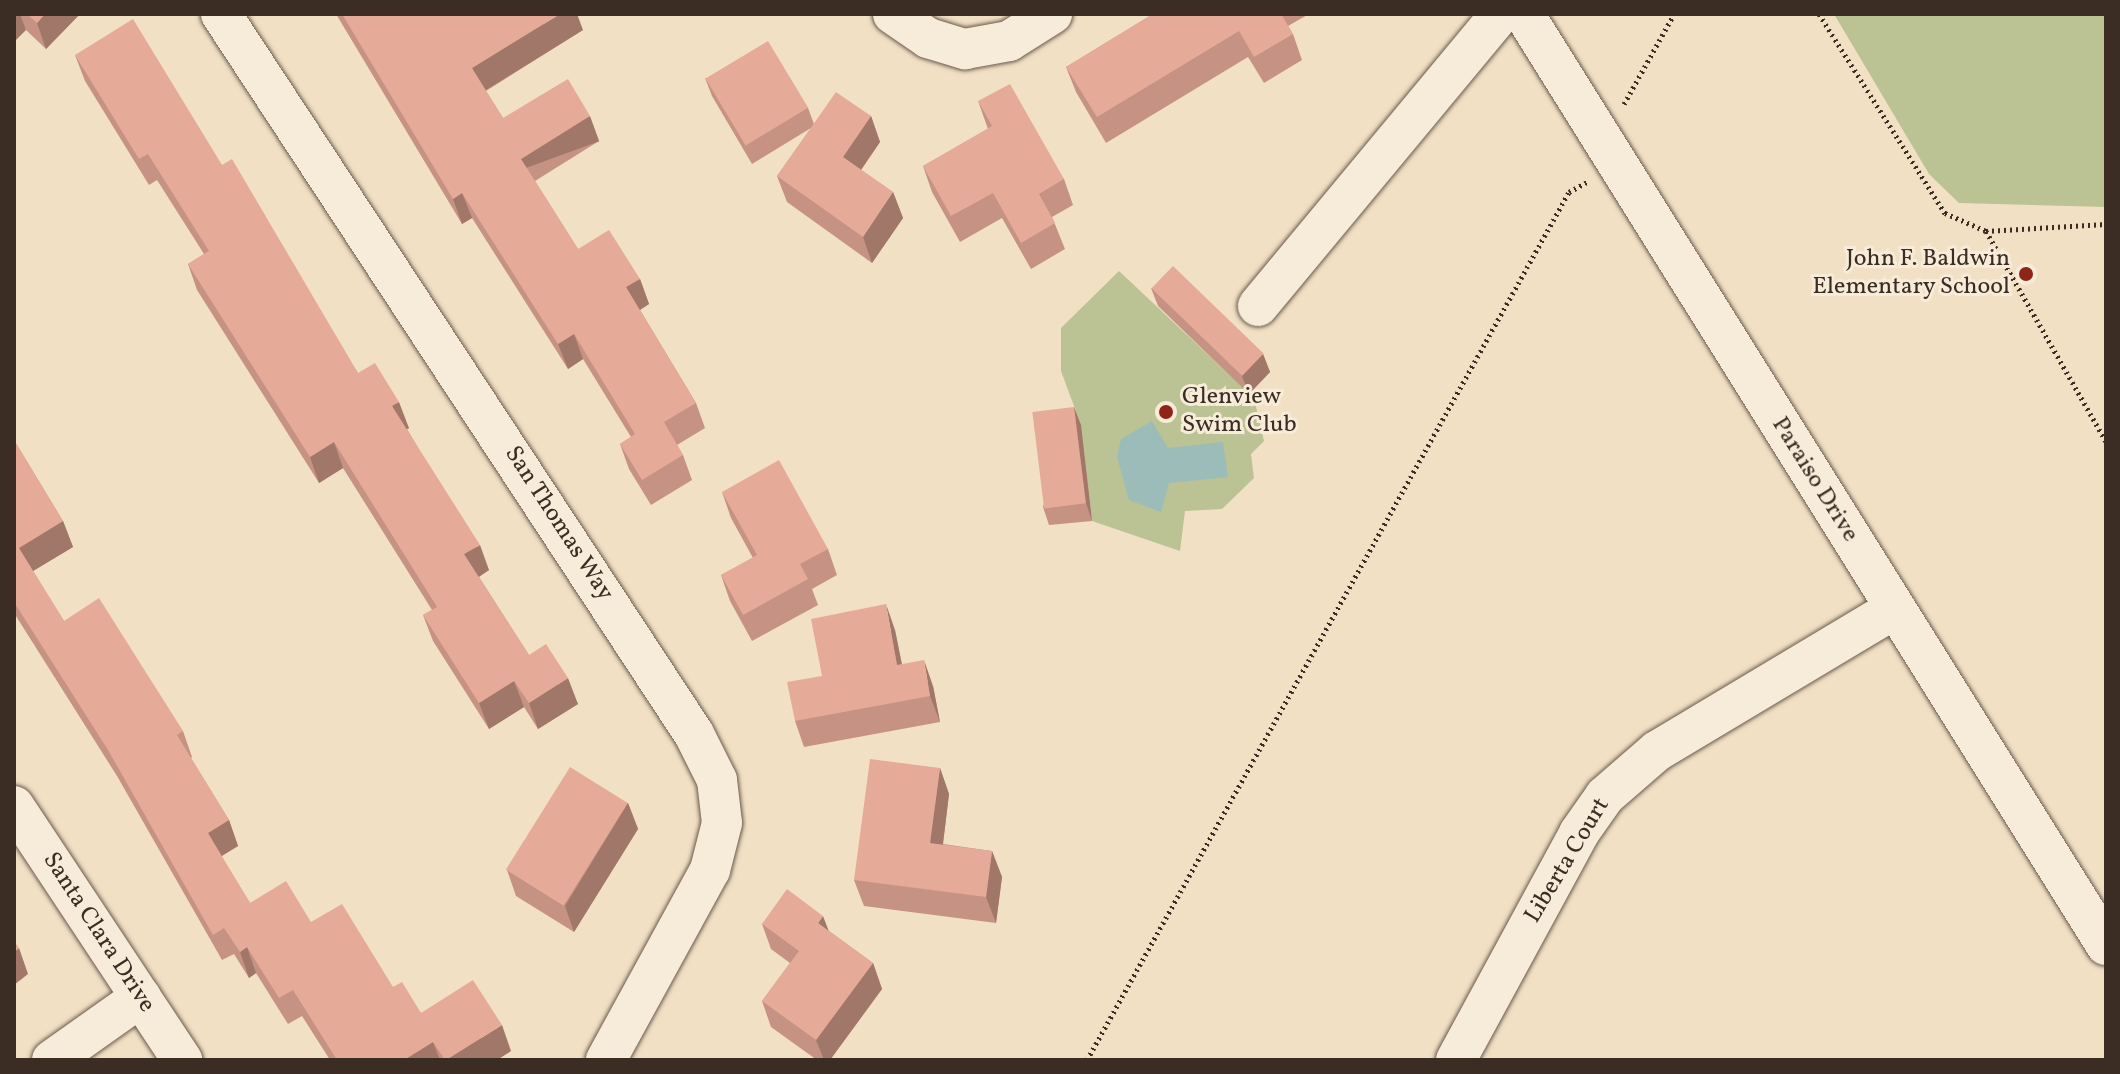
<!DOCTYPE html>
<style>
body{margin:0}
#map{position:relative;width:2120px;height:1074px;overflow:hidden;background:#f2e0c5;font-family:Vollkorn,serif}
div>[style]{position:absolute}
.green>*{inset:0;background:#bbc294}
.water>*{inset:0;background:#9cbcba}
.path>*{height:5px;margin-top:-2.5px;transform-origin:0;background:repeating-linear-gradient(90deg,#3b2d23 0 2px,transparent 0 6px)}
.roads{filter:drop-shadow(0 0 2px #695a4c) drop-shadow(0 0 2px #695a4c)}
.minor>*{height:40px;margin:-20px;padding:0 20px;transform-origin:20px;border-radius:20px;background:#f7ebd9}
.wall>*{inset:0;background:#c69283}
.shaded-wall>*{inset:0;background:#a1776a;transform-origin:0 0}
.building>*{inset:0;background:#e6aa98;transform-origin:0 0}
.dots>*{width:22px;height:22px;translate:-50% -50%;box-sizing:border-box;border:4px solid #f7ebd9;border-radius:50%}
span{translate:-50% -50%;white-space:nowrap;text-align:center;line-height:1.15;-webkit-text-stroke:6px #f7ebd9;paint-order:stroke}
.poi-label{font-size:24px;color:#3b2d23}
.right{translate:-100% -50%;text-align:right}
.left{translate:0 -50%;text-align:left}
.street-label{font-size:24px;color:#3b2d23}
.frame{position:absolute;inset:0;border:16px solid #3b2d23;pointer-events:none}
</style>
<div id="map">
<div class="green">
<div style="clip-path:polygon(1834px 14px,2106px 14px,2106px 207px,1959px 203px,1929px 174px)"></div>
<div style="clip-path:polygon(1119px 271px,1254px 398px,1264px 441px,1251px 454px,1254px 478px,1222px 509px,1185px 511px,1180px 551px,1092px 521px,1081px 425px,1061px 371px,1061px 328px)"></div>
</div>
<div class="water">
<div style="clip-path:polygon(1152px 421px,1168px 448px,1223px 442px,1228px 477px,1169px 483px,1161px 512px,1129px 500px,1117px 457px,1121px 439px)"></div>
</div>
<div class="path">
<div style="left:1819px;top:14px;width:236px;rotate:57.7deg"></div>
<div style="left:1945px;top:213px;width:45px;rotate:23.7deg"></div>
<div style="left:1986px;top:231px;width:242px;rotate:60.3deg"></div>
<div style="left:1624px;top:104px;width:103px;rotate:-60.9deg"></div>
<div style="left:1986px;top:231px;width:120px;rotate:-3.3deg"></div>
<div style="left:1087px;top:1060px;width:993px;rotate:-60.96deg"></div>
<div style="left:1569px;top:192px;width:21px;rotate:-29deg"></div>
</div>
<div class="roads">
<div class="minor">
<div style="left:221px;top:14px;width:861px;rotate:56.7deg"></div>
<div style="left:694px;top:734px;width:51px;rotate:63.4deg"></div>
<div style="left:717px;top:780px;width:43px;rotate:83.4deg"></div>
<div style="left:722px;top:823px;width:49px;rotate:104.3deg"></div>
<div style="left:710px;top:870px;width:217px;rotate:118.7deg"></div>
<div style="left:893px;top:14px;width:42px;rotate:34.4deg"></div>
<div style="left:928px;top:38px;width:39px;rotate:17deg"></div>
<div style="left:965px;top:49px;width:45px;rotate:-10.3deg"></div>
<div style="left:1009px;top:41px;width:51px;rotate:-32.1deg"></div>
<div style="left:1524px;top:14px;width:1098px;rotate:57.99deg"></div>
<div style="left:1258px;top:306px;width:379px;rotate:-50.3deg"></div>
<div style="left:14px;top:806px;width:305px;rotate:56.5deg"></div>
<div style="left:52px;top:1060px;width:109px;rotate:-35.3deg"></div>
<div style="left:1456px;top:1060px;width:258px;rotate:-61.5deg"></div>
<div style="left:1579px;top:833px;width:45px;rotate:-54.9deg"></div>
<div style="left:1605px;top:796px;width:69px;rotate:-40.9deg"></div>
<div style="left:1657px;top:751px;width:276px;rotate:-30.9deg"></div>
</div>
</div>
<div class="wall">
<div style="clip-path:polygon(14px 14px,80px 14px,46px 49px,26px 30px)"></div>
<div style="clip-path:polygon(336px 14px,476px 14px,477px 15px,583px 30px,486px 91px,503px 118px,599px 141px,535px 181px,578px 249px,640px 279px,649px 304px,640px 310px,696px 403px,705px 428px,677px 445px,683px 455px,692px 480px,651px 505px,629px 469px,620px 444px,631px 437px,583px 359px,568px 369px,472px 218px,462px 224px)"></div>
<div style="clip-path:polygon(1153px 14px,1309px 14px,1288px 26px,1293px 34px,1302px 60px,1264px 83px,1248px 57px,1106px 143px,1076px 92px,1066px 67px)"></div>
<div style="clip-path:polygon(75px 55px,222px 165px,358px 373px,409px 428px,407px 429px,489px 570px,479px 577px,529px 655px,578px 704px,538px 729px,524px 707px,489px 729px,433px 641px,423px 615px,432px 610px,343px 468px,319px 483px,197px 290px,188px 264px,204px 254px,157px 180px,149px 185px,85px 81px)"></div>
<div style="clip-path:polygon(705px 78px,808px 108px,814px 124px,871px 116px,880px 142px,861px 170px,893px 192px,903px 218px,872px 263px,787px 202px,777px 176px,811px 128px,752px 164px,712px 96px)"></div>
<div style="clip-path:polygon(978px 101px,1064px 179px,1073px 205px,1052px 217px,1065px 249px,1031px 269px,1002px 218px,960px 242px,932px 192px,923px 166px,988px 129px)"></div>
<div style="clip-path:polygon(1151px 288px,1263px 354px,1270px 372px,1249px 394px,1158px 306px)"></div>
<div style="clip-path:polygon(1074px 407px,1081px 425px,1092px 521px,1049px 525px,1043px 507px)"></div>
<div style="clip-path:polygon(14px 440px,63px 521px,73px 547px,33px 571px,64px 621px,183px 731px,192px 757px,191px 758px,229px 820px,238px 846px,221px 856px,250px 903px,311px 922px,393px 987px,421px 1013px,511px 1051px,497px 1060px,330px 1060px,302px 1016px,288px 1024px,256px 973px,249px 978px,234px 954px,222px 960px,117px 776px,14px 613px)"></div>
<div style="clip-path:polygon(722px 492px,828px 549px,837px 575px,812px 589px,818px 605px,752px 641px,730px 601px,721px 575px,753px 558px,731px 518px)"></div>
<div style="clip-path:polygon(895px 630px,902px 664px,933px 686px,940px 722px,804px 747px,795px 721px,822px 676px)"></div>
<div style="clip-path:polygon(940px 768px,949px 794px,943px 844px,992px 851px,1002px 877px,996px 923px,864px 906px,854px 880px)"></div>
<div style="clip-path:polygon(628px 803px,638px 829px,574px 932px,516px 896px,507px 870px)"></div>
<div style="clip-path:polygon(762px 924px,829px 931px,873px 963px,882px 989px,830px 1060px,817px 1060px,771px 1027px,762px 1001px,790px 963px,771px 949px)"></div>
</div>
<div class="shaded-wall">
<div style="clip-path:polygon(14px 14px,20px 14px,26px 30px,14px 42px)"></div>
<div style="clip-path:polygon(45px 14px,80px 14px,46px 49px,37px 23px)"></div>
<div style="clip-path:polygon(560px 14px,577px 14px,583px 30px,481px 93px,472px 68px)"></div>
<div style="left:590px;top:116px;width:27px;height:81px;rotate:70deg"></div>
<div style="clip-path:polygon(871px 116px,880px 142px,852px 183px,843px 157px)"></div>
<div style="clip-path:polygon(893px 192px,903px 218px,872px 263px,863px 237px)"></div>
<div style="clip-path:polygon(462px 193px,472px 218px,462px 224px,453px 199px)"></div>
<div style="clip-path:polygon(640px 279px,649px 304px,635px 313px,626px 287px)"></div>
<div style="clip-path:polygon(574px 334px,583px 359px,568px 369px,558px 344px)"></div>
<div style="clip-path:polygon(1263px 354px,1270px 372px,1249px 394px,1242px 376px)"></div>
<div style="left:399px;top:402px;width:28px;height:8px;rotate:69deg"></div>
<div style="clip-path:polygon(1074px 407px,1081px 425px,1092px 521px,1086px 503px)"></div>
<div style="clip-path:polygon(334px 442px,343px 468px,319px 483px,310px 457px)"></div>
<div style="clip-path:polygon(63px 521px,73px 547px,28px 574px,19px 548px)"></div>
<div style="clip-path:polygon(480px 545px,489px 570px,474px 580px,464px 554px)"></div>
<div style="clip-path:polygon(886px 604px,895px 630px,907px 691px,897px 665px)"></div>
<div style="clip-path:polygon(924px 660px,933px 686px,940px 722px,930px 696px)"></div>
<div style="clip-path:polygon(568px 678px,578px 704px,538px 729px,529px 703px)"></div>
<div style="clip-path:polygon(514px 681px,524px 707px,489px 729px,479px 703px)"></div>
<div style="clip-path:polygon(940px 768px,949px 794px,940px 868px,930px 843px)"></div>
<div style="clip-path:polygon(628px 803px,638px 829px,574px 932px,565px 906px)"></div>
<div style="clip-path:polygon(229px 820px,238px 846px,217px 859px,208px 833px)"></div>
<div style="clip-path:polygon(992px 851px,1002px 877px,996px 923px,986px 897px)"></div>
<div style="clip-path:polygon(823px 916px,833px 942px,818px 923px)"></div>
<div style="clip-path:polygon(247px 947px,256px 973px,249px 978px,240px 952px)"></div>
<div style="clip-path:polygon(19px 948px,28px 974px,14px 985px,14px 952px)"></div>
<div style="clip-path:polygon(873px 963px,882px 989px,830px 1060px,824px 1060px,816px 1040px)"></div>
<div style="clip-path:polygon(502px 1025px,511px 1051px,497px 1060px,446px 1060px)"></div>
<div style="clip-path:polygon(433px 1042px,440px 1060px,404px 1060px)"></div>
</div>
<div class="building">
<div style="clip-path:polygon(27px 14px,45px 14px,37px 23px)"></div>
<div style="clip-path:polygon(342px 14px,476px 14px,477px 15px,479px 14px,560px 14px,472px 68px,503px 118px,568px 79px,590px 116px,521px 159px,578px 249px,609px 230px,640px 279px,626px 287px,696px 403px,664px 422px,683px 455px,642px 480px,620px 444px,635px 434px,574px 334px,558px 344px,462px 193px,453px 199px)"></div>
<div style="clip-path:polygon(1153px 14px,1281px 14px,1293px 34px,1254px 57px,1239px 31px,1097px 117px,1066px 67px)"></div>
<div style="clip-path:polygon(133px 19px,222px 165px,232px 159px,358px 373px,375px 363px,399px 402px,392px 406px,480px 545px,464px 554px,529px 655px,546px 644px,568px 678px,529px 703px,514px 681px,479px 703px,423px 615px,437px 607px,334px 442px,310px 457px,188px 264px,209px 251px,148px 154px,139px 159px,75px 55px)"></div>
<div style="left:768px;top:41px;width:78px;height:73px;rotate:59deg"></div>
<div style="clip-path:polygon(1010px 84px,1064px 179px,1039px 194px,1055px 223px,1021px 243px,993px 193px,951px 216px,923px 166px,992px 126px,978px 101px)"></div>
<div style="clip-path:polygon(836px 92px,871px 116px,843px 157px,893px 192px,863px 237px,777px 176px)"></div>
<div style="left:1173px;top:266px;width:126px;height:31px;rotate:44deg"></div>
<div style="left:1074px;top:407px;width:97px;height:42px;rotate:83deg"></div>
<div style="clip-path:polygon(14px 440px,63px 521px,19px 548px,64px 621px,99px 598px,183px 731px,177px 735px,229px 820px,208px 833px,250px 903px,286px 881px,311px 922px,342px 904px,393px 987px,402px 982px,421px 1013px,473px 980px,502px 1025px,446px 1060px,445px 1060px,433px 1042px,404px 1060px,337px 1060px,293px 990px,279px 998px,247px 947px,240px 952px,224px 928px,213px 935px,108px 750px,14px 602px)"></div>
<div style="clip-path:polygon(779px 460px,828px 549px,800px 564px,808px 579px,743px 615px,721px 575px,757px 555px,722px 492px)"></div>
<div style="clip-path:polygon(886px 604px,897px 665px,924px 660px,930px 696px,795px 721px,787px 682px,822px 676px,811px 619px)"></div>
<div style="clip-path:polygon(870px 759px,940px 768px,930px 843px,992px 851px,986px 897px,854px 880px)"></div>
<div style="left:570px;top:767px;width:68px;height:121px;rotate:32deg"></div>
<div style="clip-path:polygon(787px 889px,823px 916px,818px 923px,873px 963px,816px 1040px,762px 1001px,799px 951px,762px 924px)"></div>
<div style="clip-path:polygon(14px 941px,19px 948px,14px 952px)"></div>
</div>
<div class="dots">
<div style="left:2026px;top:274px;background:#8f2418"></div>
<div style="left:1166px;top:412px;background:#8f2418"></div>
</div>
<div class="poi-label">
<span class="right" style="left:2010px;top:274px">John F. Baldwin<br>Elementary School</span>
<span class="left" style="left:1182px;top:412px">Glenview<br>Swim Club</span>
</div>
<div class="street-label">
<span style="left:1814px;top:480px;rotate:58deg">Paraiso Drive</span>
<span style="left:558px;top:524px;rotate:57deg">San Thomas Way</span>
<span style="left:1568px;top:861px;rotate:-59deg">Liberta Court</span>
<span style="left:98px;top:933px;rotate:57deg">Santa Clara Drive</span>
</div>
<div class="frame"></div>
</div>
